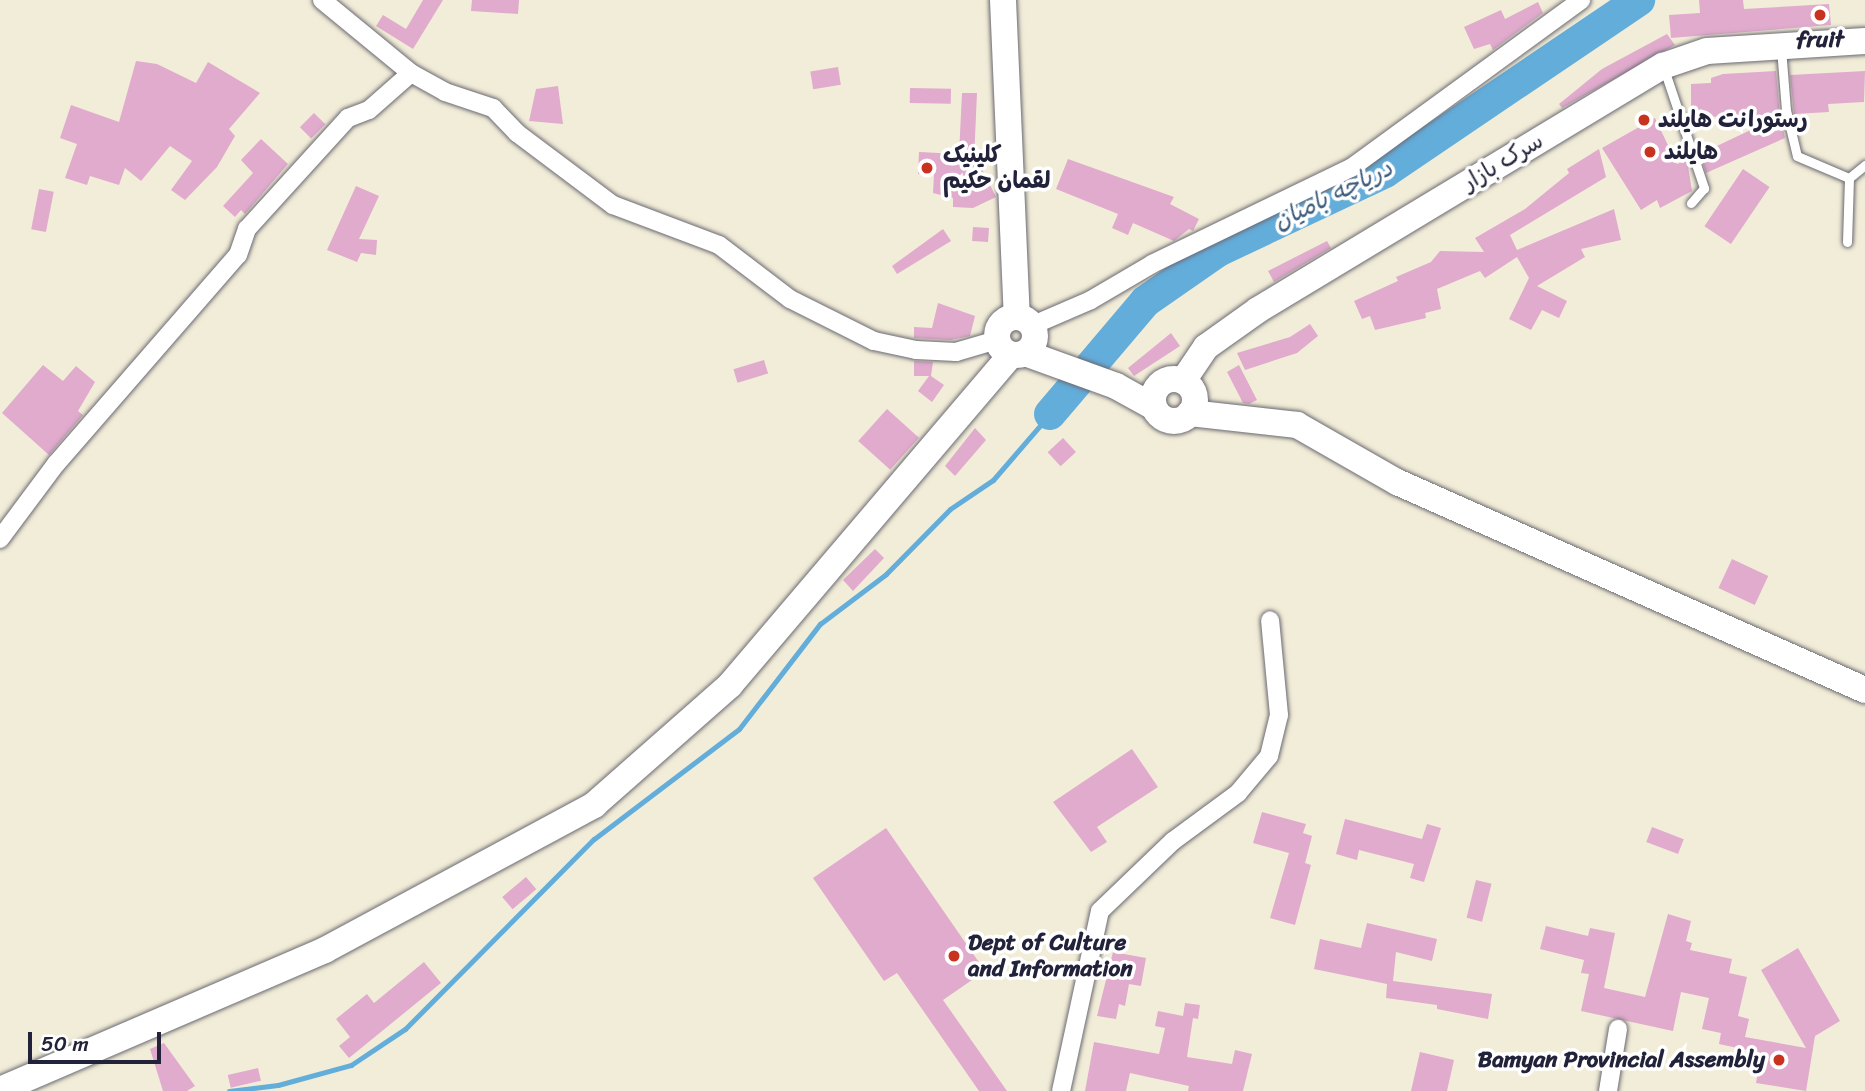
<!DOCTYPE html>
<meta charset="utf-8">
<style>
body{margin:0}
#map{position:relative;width:1865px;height:1091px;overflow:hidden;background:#f2edd8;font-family:Sriracha,"Playpen Sans Arabic",sans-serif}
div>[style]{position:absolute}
.stream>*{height:5px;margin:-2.5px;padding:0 2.5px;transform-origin:2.5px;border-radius:2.5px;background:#63addb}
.river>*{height:32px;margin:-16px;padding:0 16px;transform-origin:16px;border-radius:16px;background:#63addb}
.building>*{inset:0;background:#e0abcd;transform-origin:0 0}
.roads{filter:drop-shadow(0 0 2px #6b6972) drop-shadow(0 0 2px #6b6972)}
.lane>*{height:9px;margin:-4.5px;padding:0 4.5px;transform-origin:4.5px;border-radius:4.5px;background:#fff}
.street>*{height:18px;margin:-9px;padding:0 9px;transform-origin:9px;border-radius:9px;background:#fff}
.secondary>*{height:26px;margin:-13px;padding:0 13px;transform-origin:13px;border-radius:13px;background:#fff}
.secondary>.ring{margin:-13px;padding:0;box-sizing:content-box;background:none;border:26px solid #fff;border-radius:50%}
.dots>*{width:19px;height:19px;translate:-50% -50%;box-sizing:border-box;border:4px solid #fff;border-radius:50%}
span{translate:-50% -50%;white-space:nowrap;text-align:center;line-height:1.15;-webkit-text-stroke:7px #fff;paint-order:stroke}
.poi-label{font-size:23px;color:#22223b;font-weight:700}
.left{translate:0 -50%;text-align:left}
.right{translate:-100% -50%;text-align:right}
.street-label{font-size:23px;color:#22223b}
.water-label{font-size:24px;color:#3c5a7b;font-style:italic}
.scale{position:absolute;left:28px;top:1032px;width:133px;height:32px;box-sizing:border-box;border:4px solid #22223b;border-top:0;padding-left:9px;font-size:21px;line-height:24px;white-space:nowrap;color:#22223b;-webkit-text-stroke:5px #fff;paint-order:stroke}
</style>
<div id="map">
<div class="stream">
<div style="left:229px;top:1091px;width:49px;rotate:-7deg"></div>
<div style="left:278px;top:1085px;width:76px;rotate:-15.3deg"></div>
<div style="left:351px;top:1065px;width:65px;rotate:-33.7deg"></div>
<div style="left:405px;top:1029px;width:268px;rotate:-45.2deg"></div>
<div style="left:594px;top:839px;width:182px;rotate:-37.2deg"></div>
<div style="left:739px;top:729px;width:133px;rotate:-52.4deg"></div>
<div style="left:820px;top:624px;width:83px;rotate:-37.1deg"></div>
<div style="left:886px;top:574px;width:91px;rotate:-45.4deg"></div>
<div style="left:950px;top:509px;width:52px;rotate:-34deg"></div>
<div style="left:993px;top:480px;width:87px;rotate:-49.2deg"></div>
</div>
<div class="river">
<div style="left:1050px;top:414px;width:148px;rotate:-49.7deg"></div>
<div style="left:1146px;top:301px;width:88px;rotate:-34.8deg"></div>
<div style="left:1218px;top:251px;width:185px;rotate:-25.3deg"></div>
<div style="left:1385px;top:172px;width:307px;rotate:-34.1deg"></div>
</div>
<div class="building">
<div style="clip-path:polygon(423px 0,443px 0,413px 49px,376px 26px,383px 15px,406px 29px)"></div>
<div style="clip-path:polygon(472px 0,519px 0,518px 14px,471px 11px)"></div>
<div style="clip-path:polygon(1699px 0,1743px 0,1744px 9px,1829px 4px,1831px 25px,1671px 38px,1669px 15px,1700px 13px)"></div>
<div style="clip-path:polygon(1538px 2px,1543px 13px,1524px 27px,1493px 50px,1490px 44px,1474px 49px,1464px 27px,1501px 10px,1505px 19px)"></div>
<div style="clip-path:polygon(1667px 34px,1675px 45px,1562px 108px,1559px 104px,1602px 69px)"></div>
<div style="clip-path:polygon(136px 61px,157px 64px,196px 83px,208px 62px,260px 93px,229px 129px,235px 136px,217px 167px,185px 200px,171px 190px,192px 161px,170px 146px,141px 181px,125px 168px,119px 185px,90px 176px,87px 185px,65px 178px,77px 144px,60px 138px,71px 105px,119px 122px)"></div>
<div style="left:838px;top:67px;width:18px;height:28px;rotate:81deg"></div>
<div style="clip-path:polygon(1776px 71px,1780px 116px,1691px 117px,1691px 84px,1711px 83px,1711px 78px,1723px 74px)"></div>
<div style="clip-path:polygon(1865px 71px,1864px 102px,1828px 104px,1829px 112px,1794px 114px,1790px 75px)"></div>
<div style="clip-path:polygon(558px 86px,563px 124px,529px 121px,536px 89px)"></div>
<div style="left:910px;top:88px;width:41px;height:15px;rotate:1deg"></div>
<div style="clip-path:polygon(962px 93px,977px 93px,974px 160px,978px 161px,996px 197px,973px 208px,953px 207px,953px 198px,933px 193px,934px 175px,918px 174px,919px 152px,959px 154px)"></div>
<div style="left:314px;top:113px;width:16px;height:20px;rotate:45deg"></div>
<div style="clip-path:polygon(1780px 116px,1785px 138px,1706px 173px,1700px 154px)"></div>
<div style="clip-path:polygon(1655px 118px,1677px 164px,1687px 160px,1692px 191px,1660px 208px,1657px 200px,1641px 210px,1602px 148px)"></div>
<div style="clip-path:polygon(261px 139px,288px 164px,245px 214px,241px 210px,235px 217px,223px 206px,253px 173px,241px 160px)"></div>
<div style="clip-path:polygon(1599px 149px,1606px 177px,1510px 235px,1517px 250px,1614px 209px,1621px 240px,1581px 249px,1585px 257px,1537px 286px,1567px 301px,1559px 318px,1542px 310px,1531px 330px,1509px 319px,1529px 278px,1517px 257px,1485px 278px,1480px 271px,1437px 289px,1441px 309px,1425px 313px,1426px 318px,1375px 330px,1370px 316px,1362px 319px,1354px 301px,1398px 281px,1396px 277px,1431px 262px,1440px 251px,1484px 252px,1475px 238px,1525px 209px,1569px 173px,1567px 169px)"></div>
<div style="clip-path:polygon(1068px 159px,1174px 197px,1170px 204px,1199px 219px,1193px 231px,1189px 229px,1174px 241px,1133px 223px,1128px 235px,1112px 228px,1118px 214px,1056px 189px)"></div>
<div style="left:1743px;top:169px;width:32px;height:69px;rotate:34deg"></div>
<div style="clip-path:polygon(356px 186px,379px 196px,359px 239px,377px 240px,376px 255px,361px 253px,357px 262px,327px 250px)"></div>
<div style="left:39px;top:189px;width:15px;height:41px;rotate:11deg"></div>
<div style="left:973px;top:227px;width:16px;height:14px;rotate:4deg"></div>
<div style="clip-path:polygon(943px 229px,951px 241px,897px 274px,892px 266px)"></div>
<div style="clip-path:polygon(1327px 241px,1331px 248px,1274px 282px,1268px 271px)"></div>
<div style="clip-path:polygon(938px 303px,975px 316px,970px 336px,951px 340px,914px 338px,914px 327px,932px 328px)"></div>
<div style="clip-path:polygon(1310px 324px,1318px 336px,1297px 353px,1245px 370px,1237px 353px,1290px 337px)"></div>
<div style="clip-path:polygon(1171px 333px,1180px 346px,1134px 376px,1128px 368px)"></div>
<div style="left:764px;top:360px;width:14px;height:32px;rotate:73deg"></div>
<div style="clip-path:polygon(914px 361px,933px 362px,931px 376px,944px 385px,932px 402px,918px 391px,929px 376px,914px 376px)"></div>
<div style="clip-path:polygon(43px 365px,63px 381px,76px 366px,95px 382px,78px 411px,83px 415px,49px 455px,2px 413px)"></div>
<div style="clip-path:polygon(1239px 365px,1257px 400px,1249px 404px,1243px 403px,1227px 372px)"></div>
<div style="left:887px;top:409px;width:43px;height:43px;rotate:42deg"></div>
<div style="clip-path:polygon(975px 428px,986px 440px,955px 476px,945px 466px)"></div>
<div style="left:1063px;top:438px;width:19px;height:21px;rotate:47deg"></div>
<div style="clip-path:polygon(875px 549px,884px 558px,853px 591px,843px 580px)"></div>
<div style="left:1732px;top:559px;width:40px;height:32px;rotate:25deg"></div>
<div style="clip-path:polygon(1132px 749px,1158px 787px,1097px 827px,1107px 842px,1091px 852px,1053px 802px)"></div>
<div style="clip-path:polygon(1262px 812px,1306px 824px,1303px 833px,1312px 836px,1305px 863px,1311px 865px,1295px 925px,1270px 918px,1289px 853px,1253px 843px)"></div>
<div style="clip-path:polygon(1345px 819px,1422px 839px,1427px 824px,1441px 828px,1424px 882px,1410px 878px,1414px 864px,1359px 850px,1357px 860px,1336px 854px)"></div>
<div style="left:1652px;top:827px;width:34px;height:16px;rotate:21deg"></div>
<div style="clip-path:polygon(886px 828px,985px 971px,943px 1000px,1007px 1091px,979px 1091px,897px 973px,884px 981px,813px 878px)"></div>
<div style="left:526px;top:877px;width:16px;height:31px;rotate:50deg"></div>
<div style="left:1476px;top:880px;width:16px;height:39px;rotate:14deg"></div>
<div style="clip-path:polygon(1668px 914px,1691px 921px,1686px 941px,1692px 943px,1690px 950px,1732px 959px,1729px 973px,1747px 977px,1738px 1016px,1749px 1019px,1745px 1037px,1806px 1048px,1761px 970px,1798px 948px,1840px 1021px,1815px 1036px,1806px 1091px,1756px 1083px,1761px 1053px,1719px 1044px,1721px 1033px,1702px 1029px,1709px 998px,1681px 992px,1673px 1031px,1581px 1011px,1589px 974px,1581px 973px,1584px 960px,1540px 949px,1546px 926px,1588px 936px,1590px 928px,1615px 933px,1604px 988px,1645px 997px)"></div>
<div style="clip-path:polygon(1367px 923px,1437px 939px,1432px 961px,1396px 952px,1393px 981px,1492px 994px,1488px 1019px,1437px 1009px,1437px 1005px,1386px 998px,1387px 984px,1314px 969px,1320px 939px,1361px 948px)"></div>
<div style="clip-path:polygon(1113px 952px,1146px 958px,1141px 986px,1129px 984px,1125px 1006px,1119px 1004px,1116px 1019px,1097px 1016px)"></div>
<div style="clip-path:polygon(424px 962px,441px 983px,349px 1058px,339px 1046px,350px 1037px,336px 1019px,367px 994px,374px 1003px)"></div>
<div style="clip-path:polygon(1185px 1003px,1200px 1005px,1198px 1019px,1193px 1018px,1187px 1057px,1232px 1064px,1235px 1050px,1252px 1054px,1243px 1091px,1188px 1091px,1189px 1086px,1130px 1073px,1126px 1091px,1085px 1091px,1094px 1042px,1159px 1054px,1165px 1028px,1155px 1026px,1158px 1011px,1183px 1016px)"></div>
<div style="clip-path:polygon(164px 1043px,195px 1086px,187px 1091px,163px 1091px,150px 1049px)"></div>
<div style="clip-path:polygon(1420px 1052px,1454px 1060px,1447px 1091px,1411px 1091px)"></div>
<div style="left:258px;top:1068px;width:13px;height:31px;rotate:77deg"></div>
</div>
<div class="roads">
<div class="lane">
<div style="left:1781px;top:48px;width:62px;rotate:85.4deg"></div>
<div style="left:1786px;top:110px;width:47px;rotate:76.6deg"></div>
<div style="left:1797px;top:156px;width:56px;rotate:22.9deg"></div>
<div style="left:1664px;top:69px;width:126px;rotate:71.4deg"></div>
<div style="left:1704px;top:188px;width:20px;rotate:131deg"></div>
<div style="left:1847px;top:242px;width:64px;rotate:-88.2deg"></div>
<div style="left:1849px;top:178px;width:21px;rotate:-39deg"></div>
</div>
<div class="street">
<div style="left:322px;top:0;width:115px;rotate:39.4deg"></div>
<div style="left:411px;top:73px;width:39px;rotate:29deg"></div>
<div style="left:445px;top:92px;width:51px;rotate:18.4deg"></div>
<div style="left:493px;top:108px;width:35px;rotate:46deg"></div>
<div style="left:517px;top:133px;width:120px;rotate:36.9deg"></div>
<div style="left:613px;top:205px;width:113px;rotate:20.7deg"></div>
<div style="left:719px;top:245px;width:89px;rotate:37.3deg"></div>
<div style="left:790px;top:299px;width:94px;rotate:26.6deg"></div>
<div style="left:874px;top:341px;width:43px;rotate:12.1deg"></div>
<div style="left:916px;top:350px;width:40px;rotate:2.9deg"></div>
<div style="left:956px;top:352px;width:43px;rotate:-16.3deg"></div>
<div style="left:1031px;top:326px;width:65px;rotate:-23.4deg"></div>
<div style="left:1091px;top:300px;width:71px;rotate:-30.5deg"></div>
<div style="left:1152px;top:264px;width:221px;rotate:-25.8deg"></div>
<div style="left:1351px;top:168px;width:285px;rotate:-36.1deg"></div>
<div style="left:0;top:539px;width:94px;rotate:-53.3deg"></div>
<div style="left:56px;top:464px;width:277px;rotate:-49deg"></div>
<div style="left:238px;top:255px;width:28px;rotate:-71deg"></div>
<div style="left:247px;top:229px;width:150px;rotate:-47.7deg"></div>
<div style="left:348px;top:118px;width:22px;rotate:-21deg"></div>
<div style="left:369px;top:110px;width:56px;rotate:-41.4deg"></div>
<div style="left:1061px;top:1091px;width:184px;rotate:-77.8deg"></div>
<div style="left:1100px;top:911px;width:101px;rotate:-43.8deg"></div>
<div style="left:1173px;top:841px;width:81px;rotate:-36.4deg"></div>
<div style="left:1238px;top:793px;width:48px;rotate:-50deg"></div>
<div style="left:1269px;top:756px;width:42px;rotate:-76.3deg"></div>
<div style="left:1279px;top:715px;width:95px;rotate:-95.4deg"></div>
<div style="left:1608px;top:1091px;width:63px;rotate:-80.8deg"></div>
</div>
<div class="secondary">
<div style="left:1003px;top:0;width:317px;rotate:87.5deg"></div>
<div class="ring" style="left:997px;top:317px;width:12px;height:12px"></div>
<div style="left:1025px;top:353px;width:97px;rotate:19.9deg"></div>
<div style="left:1116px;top:386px;width:43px;rotate:28.9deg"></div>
<div class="ring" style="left:1153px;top:379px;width:16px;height:16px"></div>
<div style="left:1183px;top:381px;width:41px;rotate:-55.9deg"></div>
<div style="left:1206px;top:347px;width:64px;rotate:-35.4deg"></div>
<div style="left:1258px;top:310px;width:473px;rotate:-31.1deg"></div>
<div style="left:1663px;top:66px;width:46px;rotate:-18.8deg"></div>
<div style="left:1707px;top:51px;width:158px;rotate:-3.6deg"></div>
<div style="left:1190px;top:413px;width:108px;rotate:6.4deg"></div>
<div style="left:1297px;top:425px;width:115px;rotate:29.7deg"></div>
<div style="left:1397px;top:482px;width:512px;rotate:23.96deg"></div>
<div style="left:0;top:1090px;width:354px;rotate:-23.3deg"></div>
<div style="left:325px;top:950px;width:306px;rotate:-28.3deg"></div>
<div style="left:594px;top:805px;width:181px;rotate:-41.4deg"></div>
<div style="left:730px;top:685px;width:433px;rotate:-49.6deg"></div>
</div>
</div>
<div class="dots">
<div style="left:1820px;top:15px;background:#c8321e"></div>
<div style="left:1644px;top:120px;background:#c8321e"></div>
<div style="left:1650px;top:152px;background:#c8321e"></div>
<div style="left:927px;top:168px;background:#c8321e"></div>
<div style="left:954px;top:956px;background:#c8321e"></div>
<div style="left:1779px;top:1060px;background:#c8321e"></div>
</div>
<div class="poi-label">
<span style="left:1820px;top:40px">fruit</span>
<span class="left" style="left:1658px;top:120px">رستورانت هایلند</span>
<span class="left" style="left:1664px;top:152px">هایلند</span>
<span class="left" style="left:943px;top:168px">کلینیک<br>لقمان حکیم</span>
<span class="left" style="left:968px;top:956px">Dept of Culture<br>and Information</span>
<span class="right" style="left:1765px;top:1060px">Bamyan Provincial Assembly</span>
</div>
<div class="street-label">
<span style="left:1503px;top:162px;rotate:-31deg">سرک بازار</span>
</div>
<div class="water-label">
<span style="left:1333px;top:195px;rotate:-26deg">دریاچه بامیان</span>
</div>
<div class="scale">50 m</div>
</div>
